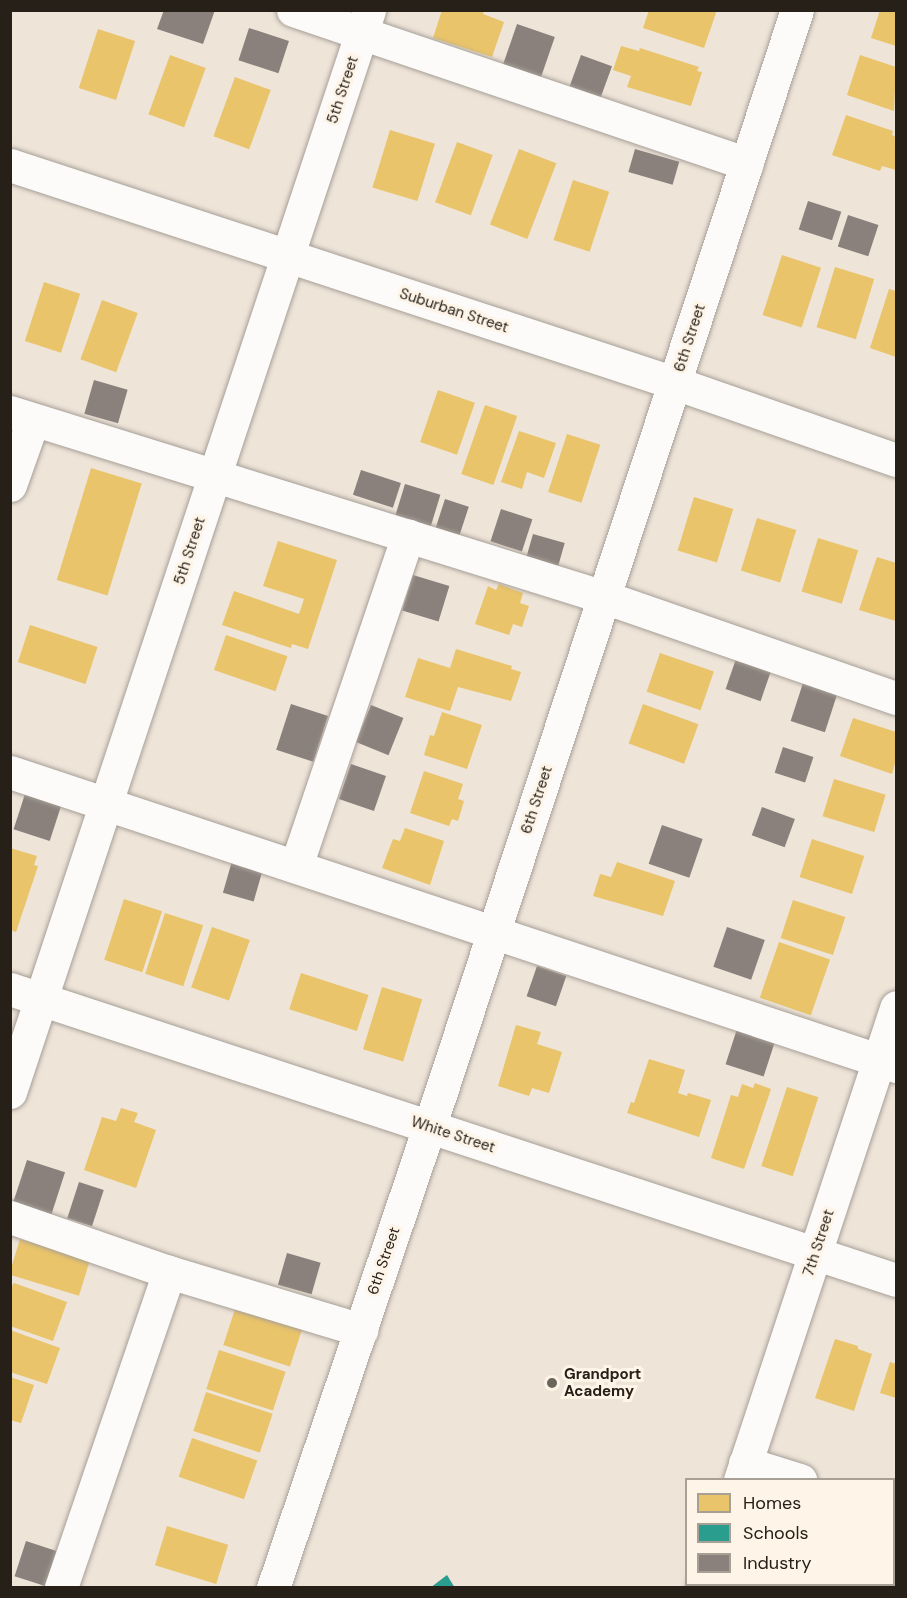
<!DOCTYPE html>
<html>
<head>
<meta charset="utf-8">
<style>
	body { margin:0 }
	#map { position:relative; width:907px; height:1598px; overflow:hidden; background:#eee4d8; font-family:"DM Sans",sans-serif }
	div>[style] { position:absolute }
	.homes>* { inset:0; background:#e9c46a; transform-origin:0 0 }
	.schools>* { inset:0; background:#2a9d8f }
	.industry>* { inset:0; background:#8a817c; transform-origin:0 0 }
	.roads { filter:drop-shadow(0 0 2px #a69f97) drop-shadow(0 0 2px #a69f97) }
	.minor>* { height:33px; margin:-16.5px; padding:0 16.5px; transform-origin:16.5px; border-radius:16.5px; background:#fcfbf9 }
	.dots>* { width:16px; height:16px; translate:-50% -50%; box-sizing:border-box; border:3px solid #fef4e7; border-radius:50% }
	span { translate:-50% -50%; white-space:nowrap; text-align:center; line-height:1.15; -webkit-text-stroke:6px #fef4e7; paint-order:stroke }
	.street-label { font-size:15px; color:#262019 }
	.poi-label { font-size:15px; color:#262019; font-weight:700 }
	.left { translate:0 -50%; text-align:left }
	.frame { position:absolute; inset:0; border:12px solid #262019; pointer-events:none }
	.legend { position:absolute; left:685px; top:1478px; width:210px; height:108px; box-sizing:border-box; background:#fef4e7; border:2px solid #a89f95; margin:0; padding:8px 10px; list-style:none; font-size:18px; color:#262019 }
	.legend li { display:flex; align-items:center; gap:12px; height:30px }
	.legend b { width:30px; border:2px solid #a89f95 }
</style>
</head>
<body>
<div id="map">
	<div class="homes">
		<div style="clip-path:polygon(442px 10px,484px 10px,483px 14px,504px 22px,492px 57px,433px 38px)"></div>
		<div style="clip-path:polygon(649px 10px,717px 10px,704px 48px,643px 28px)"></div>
		<div style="clip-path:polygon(880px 10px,896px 10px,896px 46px,871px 38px)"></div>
		<div style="left:98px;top:29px;width:39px;height:62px;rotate:18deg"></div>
		<div style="clip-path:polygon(621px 46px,639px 51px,640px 48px,699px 67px,697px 71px,702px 72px,691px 106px,627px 87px,631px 76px,613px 70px)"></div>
		<div style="left:170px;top:55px;width:38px;height:63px;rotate:20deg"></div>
		<div style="clip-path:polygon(860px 55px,896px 67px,894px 111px,847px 95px)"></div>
		<div style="left:235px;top:77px;width:38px;height:63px;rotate:20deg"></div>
		<div style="clip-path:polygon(846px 115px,893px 131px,892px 135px,896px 137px,896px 170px,882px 166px,880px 171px,832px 155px)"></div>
		<div style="left:390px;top:130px;width:47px;height:60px;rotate:17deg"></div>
		<div style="left:457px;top:142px;width:38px;height:64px;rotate:20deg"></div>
		<div style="left:519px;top:149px;width:40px;height:81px;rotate:21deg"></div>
		<div style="left:573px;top:180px;width:38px;height:63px;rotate:18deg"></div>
		<div style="left:782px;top:255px;width:41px;height:63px;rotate:18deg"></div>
		<div style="left:835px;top:267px;width:41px;height:63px;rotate:17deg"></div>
		<div style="left:44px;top:282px;width:38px;height:62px;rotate:18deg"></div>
		<div style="clip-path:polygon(889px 289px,896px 291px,896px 357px,870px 348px)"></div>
		<div style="left:102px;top:300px;width:38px;height:63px;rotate:20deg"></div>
		<div style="left:438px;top:390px;width:39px;height:55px;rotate:19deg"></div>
		<div style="left:485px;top:405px;width:34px;height:73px;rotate:19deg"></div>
		<div style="clip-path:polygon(519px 431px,556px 443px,544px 478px,527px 472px,522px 489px,501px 482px)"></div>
		<div style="left:567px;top:434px;width:35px;height:61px;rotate:18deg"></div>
		<div style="left:91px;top:468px;width:53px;height:117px;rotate:17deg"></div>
		<div style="left:694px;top:497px;width:41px;height:56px;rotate:17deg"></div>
		<div style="left:757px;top:518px;width:41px;height:55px;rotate:17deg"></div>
		<div style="left:818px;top:538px;width:42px;height:56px;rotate:17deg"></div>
		<div style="clip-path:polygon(278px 541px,337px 560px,308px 649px,292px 644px,291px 648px,222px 625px,234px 591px,299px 614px,304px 599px,263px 586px)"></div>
		<div style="clip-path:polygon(877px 557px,896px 563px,896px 621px,859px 610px)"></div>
		<div style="clip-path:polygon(499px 584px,523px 593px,520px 603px,529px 606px,522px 627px,513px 624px,509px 635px,475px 624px,488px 586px,496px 590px)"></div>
		<div style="left:30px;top:625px;width:71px;height:39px;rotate:18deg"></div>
		<div style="left:226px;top:635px;width:65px;height:37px;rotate:19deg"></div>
		<div style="clip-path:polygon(456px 649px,512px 666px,511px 669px,521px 672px,511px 701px,458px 687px,450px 711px,405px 697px,418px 658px,450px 668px)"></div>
		<div style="left:660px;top:653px;width:57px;height:41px;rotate:19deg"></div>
		<div style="left:643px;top:704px;width:59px;height:42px;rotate:20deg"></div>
		<div style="clip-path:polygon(442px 712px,482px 725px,467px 769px,424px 755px,430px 735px,434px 736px)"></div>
		<div style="clip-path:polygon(853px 718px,896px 732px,896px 760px,892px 774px,840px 756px)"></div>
		<div style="clip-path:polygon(424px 771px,463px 784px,458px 799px,464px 801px,458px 821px,452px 819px,449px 826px,410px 813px)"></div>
		<div style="left:834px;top:779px;width:54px;height:39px;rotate:17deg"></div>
		<div style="clip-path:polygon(405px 828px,444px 841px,430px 885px,382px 868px,393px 839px,400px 841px)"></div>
		<div style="left:812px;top:839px;width:55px;height:40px;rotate:18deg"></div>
		<div style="clip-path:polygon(10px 848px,37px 856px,34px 865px,38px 866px,16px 932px,10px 930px)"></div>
		<div style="clip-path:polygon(617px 862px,675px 881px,663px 916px,593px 896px,600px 874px,611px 877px)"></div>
		<div style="left:124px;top:899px;width:40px;height:64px;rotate:18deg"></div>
		<div style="left:793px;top:900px;width:55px;height:40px;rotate:18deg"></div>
		<div style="left:165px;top:913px;width:40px;height:64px;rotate:18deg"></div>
		<div style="left:212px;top:927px;width:40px;height:64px;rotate:19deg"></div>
		<div style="left:779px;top:942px;width:54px;height:59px;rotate:19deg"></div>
		<div style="left:301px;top:973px;width:71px;height:38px;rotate:18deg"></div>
		<div style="left:382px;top:987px;width:42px;height:65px;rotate:17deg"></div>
		<div style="clip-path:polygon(516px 1025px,541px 1032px,537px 1044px,562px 1052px,549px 1093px,532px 1088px,529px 1096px,498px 1086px)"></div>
		<div style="clip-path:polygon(649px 1059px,685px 1070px,678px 1093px,687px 1096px,688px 1093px,711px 1100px,699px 1137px,627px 1113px,631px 1102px,634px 1103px)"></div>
		<div style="clip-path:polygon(755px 1083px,771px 1089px,744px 1169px,711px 1158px,731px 1095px,738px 1097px,742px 1084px,753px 1088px)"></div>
		<div style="left:787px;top:1087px;width:33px;height:83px;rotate:18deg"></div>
		<div style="clip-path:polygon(121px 1108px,138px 1113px,134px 1122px,156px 1130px,136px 1188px,84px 1170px,102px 1117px,116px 1121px)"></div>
		<div style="left:20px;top:1239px;width:73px;height:37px;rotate:17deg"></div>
		<div style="clip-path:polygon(14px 1283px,67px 1302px,53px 1341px,10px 1326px,10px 1289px)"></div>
		<div style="left:236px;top:1306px;width:70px;height:41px;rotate:18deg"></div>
		<div style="clip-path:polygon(10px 1330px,60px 1348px,47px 1384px,10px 1372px)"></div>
		<div style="clip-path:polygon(835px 1339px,858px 1346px,858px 1349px,872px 1354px,854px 1411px,815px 1398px)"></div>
		<div style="left:219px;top:1350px;width:70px;height:41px;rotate:18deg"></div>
		<div style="clip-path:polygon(890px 1362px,896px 1364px,896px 1398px,880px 1393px)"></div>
		<div style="clip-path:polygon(10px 1377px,34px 1385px,21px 1423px,10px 1420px)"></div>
		<div style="left:206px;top:1392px;width:70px;height:41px;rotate:18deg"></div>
		<div style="left:192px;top:1438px;width:69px;height:41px;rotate:19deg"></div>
		<div style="left:167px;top:1526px;width:64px;height:41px;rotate:17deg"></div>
	</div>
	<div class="schools">
		<div style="clip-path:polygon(447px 1575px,455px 1588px,430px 1588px)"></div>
	</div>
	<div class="industry">
		<div style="clip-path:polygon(164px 10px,215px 10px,203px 44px,157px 29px)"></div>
		<div style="left:517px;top:24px;width:40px;height:45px;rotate:19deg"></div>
		<div style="left:249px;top:28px;width:42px;height:34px;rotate:18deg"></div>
		<div style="left:581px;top:55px;width:33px;height:33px;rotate:20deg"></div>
		<div style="left:635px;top:149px;width:46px;height:24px;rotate:16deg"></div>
		<div style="left:808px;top:201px;width:35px;height:30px;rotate:18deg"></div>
		<div style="left:848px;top:215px;width:32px;height:33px;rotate:18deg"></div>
		<div style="left:94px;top:380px;width:35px;height:35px;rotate:16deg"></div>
		<div style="left:361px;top:470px;width:42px;height:26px;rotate:18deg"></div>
		<div style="left:405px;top:484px;width:37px;height:34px;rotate:17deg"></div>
		<div style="left:445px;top:499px;width:25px;height:33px;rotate:18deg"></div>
		<div style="left:501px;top:509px;width:33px;height:34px;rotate:18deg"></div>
		<div style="left:533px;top:534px;width:33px;height:29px;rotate:16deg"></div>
		<div style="left:413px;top:575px;width:38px;height:37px;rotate:17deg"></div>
		<div style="left:737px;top:656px;width:37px;height:35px;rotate:19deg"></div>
		<div style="left:803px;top:683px;width:36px;height:40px;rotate:18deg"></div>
		<div style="left:291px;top:704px;width:39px;height:48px;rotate:18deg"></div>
		<div style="left:371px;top:705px;width:35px;height:40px;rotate:22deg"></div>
		<div style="left:783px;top:747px;width:32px;height:27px;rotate:18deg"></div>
		<div style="left:351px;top:764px;width:37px;height:37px;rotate:19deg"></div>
		<div style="left:25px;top:794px;width:38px;height:37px;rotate:18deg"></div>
		<div style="left:762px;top:807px;width:35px;height:30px;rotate:20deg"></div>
		<div style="left:662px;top:825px;width:43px;height:41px;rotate:19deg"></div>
		<div style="left:232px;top:861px;width:32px;height:33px;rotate:16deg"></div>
		<div style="left:727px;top:927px;width:40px;height:42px;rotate:19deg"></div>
		<div style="left:537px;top:966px;width:31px;height:32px;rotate:19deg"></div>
		<div style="left:737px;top:1029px;width:40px;height:37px;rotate:18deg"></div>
		<div style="left:27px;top:1160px;width:40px;height:44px;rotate:18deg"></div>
		<div style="left:79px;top:1182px;width:26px;height:38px;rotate:18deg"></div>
		<div style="left:287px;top:1253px;width:35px;height:33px;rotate:16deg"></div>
		<div style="left:26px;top:1541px;width:32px;height:37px;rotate:18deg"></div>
		<div style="left:894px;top:1543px;width:2px;height:36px;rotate:27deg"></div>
	</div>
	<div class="roads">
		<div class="minor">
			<div style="left:293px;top:10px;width:479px;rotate:18.7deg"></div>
			<div style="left:10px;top:165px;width:700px;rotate:18.15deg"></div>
			<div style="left:675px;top:383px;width:234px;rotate:19.2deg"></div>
			<div style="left:10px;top:412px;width:622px;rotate:17.3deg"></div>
			<div style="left:604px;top:597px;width:309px;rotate:19.1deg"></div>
			<div style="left:10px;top:485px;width:69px;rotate:-70.5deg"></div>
			<div style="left:10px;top:772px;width:934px;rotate:18.36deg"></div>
			<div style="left:296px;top:866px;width:349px;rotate:-71.3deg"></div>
			<div style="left:10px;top:989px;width:933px;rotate:18.18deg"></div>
			<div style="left:10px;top:1092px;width:1140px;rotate:-71.64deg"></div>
			<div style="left:10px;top:1217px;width:168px;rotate:19.1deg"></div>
			<div style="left:169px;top:1272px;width:334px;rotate:108.9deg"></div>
			<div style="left:169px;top:1272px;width:201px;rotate:16.8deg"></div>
			<div style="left:745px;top:1463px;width:58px;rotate:17.2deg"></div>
			<div style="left:740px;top:1480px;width:498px;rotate:-71.7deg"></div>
			<div style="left:894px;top:1511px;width:2px;rotate:27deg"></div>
			<div style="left:273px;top:1588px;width:521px;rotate:-71.29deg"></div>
			<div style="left:440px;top:1095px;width:1142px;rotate:-71.79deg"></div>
			<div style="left:703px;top:1588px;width:4px;rotate:-76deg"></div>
		</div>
	</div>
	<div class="dots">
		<div style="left:552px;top:1383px;background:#6c655c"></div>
	</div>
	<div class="street-label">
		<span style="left:343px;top:90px;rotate:-72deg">5th Street</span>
		<span style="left:454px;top:311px;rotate:18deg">Suburban Street</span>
		<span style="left:690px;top:338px;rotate:-72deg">6th Street</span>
		<span style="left:190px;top:551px;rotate:-72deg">5th Street</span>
		<span style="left:537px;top:800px;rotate:-72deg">6th Street</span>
		<span style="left:453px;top:1135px;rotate:18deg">White Street</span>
		<span style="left:819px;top:1243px;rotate:-72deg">7th Street</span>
		<span style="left:384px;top:1261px;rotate:-71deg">6th Street</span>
	</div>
	<div class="poi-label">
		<span class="left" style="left:564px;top:1383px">Grandport<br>Academy</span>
	</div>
	<div class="frame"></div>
	<ul class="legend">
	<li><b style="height:16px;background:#e9c46a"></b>Homes</li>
	<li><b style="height:16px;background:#2a9d8f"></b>Schools</li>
	<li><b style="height:16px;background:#8a817c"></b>Industry</li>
	</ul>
</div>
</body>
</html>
